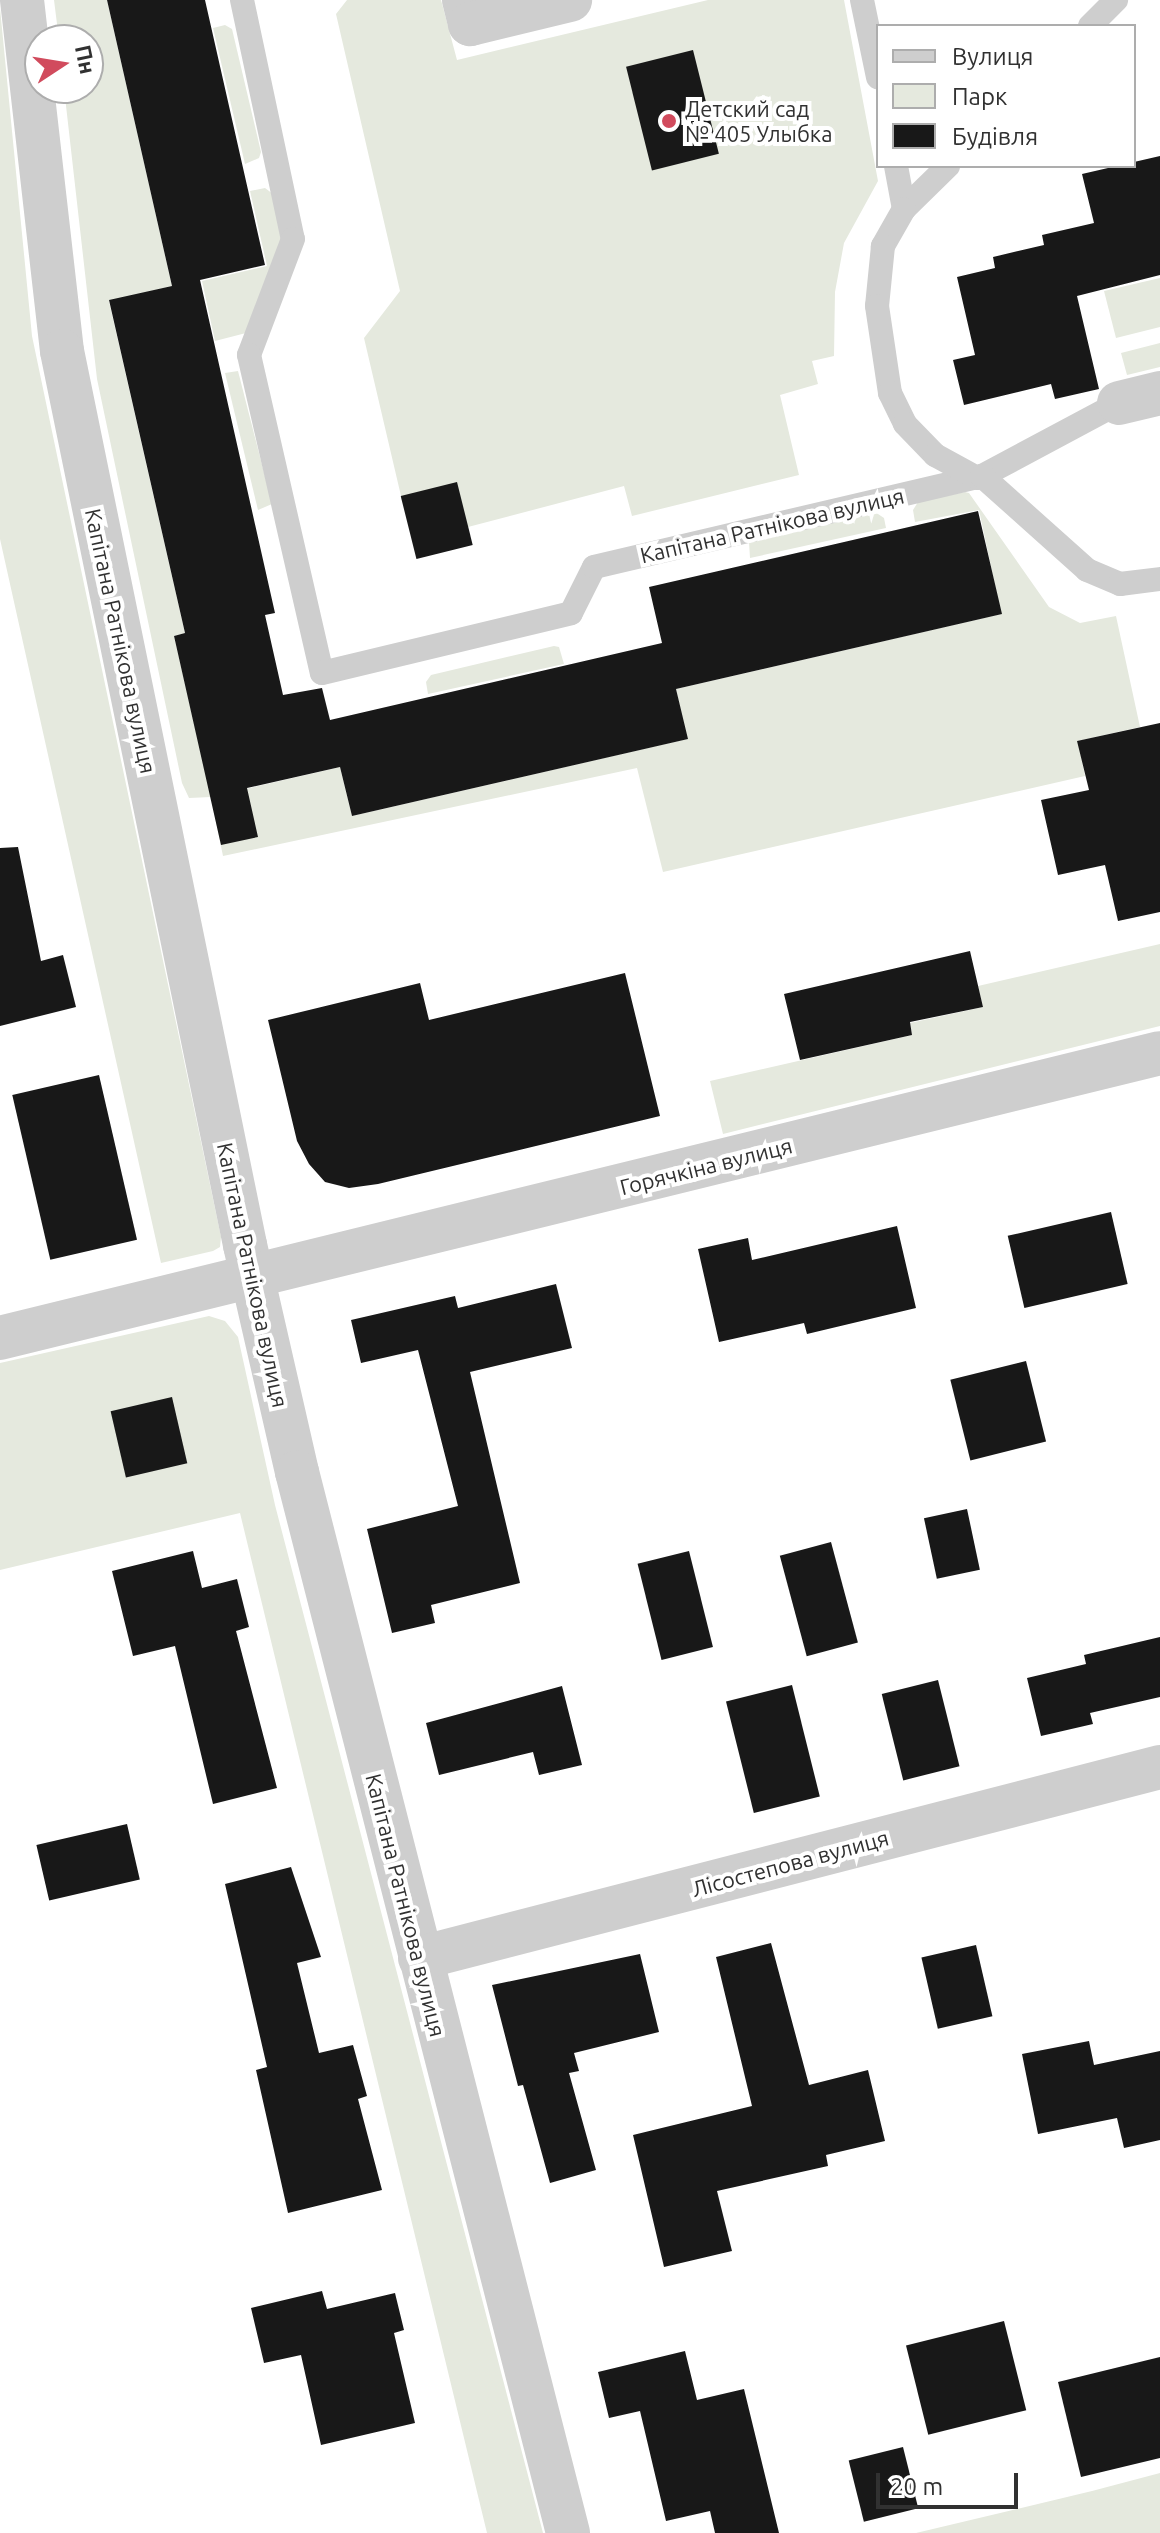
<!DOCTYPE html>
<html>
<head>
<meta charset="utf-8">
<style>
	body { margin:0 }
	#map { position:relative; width:1160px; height:2533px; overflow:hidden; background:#fff; font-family:Ubuntu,sans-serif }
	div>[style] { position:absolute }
	.green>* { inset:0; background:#e5e9de }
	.building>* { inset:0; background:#181818; transform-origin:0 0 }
	.lane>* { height:24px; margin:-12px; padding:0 12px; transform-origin:12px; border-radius:12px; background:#cecece }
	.street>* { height:44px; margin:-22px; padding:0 22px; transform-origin:22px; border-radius:22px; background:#cecece }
	.dots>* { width:22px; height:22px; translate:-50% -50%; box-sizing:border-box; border:4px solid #fff; border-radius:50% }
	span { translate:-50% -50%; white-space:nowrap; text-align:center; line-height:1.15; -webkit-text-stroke:8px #fff; paint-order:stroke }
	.poi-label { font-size:22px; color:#313131 }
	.left { translate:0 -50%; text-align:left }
	.street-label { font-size:22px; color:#313131 }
	.legend { position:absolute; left:876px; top:24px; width:260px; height:144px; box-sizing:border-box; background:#fff; border:2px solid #adadad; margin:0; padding:10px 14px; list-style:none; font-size:24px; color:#313131 }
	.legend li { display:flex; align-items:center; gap:16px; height:40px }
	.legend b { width:40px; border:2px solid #adadad }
	.north { position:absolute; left:24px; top:24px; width:80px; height:80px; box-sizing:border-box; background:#fff; border:2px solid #adadad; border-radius:50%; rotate:78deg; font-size:22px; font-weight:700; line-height:32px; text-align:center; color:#313131 }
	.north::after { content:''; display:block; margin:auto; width:28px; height:36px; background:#d14b5d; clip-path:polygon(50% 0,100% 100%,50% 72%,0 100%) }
	.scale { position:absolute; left:876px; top:2473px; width:142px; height:36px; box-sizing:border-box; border:4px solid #313131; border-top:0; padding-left:10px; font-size:24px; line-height:28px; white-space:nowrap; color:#313131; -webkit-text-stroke:6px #fff; paint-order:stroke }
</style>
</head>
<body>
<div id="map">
	<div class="green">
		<div style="clip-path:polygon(54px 0,107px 0,172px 286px,109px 301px,185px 633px,174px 636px,211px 797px,340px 767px,352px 816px,687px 739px,676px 689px,1001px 614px,979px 510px,915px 522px,913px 510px,918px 502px,965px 492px,969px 493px,1049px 607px,1080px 623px,1116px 616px,1140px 727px,1078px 741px,1085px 776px,663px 872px,637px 768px,223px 856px,211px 797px,189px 798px,182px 783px,97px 379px,64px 88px,88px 88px,88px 40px,59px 40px)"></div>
		<div style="clip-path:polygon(347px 0,441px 0,457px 60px,708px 0,844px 0,878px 181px,844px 243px,835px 292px,834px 356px,812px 361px,818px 384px,780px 395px,799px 475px,632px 516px,624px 486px,468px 527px,401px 496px,364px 338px,400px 291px,336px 14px)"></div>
		<div style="clip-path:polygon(0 8px,32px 336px,221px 1237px,220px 1247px,213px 1251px,161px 1263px,0 539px)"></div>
		<div style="clip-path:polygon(225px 25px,232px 29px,261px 152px,259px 158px,245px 164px,213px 28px)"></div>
		<div style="clip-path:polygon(265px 188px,273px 194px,283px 240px,246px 333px,215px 341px,202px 281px,267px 266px,250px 191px)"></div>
		<div style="clip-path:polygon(1160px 278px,1160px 327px,1116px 338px,1104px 291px)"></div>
		<div style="clip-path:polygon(1160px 343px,1160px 367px,1127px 375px,1121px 353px)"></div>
		<div style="clip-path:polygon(238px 371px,272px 504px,258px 510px,225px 373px)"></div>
		<div style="clip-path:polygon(875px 512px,884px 518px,886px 528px,750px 558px,749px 542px)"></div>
		<div style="clip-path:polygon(554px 646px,559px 647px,564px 664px,428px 694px,426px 682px,431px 675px)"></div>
		<div style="clip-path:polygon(1160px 944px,1160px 1026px,723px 1134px,710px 1081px,912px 1035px,910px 1023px,983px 1007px,978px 986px)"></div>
		<div style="clip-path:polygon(209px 1316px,225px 1321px,238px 1337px,275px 1505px,543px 2533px,487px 2533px,240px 1513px,0 1570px,0 1363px)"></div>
		<div style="clip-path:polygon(1160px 2473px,1160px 2533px,916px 2533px,1092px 2491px)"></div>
	</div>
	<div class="building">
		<div style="clip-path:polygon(107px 0,205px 0,265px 265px,200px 280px,275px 613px,265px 615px,283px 695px,322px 688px,330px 720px,662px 643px,649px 587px,978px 511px,1002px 614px,676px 689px,688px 739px,352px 816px,340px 767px,247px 788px,258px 837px,221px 845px,174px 636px,185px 633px,109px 300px,172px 286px)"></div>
		<div style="left:693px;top:50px;width:107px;height:69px;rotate:76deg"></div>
		<div style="clip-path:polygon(1160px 156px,1160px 275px,1077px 296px,1099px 389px,1055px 399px,1051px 384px,964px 405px,953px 360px,975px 355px,957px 277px,995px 268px,993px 257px,1044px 245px,1042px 235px,1094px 223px,1082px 174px)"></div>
		<div style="left:457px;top:482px;width:65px;height:58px;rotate:76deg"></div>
		<div style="clip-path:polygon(1160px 723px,1160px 912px,1118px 921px,1105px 865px,1058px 875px,1041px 800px,1089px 790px,1077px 741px)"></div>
		<div style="clip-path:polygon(18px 847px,41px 961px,63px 955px,76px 1007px,0 1026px,0 848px)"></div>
		<div style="clip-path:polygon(970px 951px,983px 1007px,910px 1022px,912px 1035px,800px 1060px,784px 994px)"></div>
		<div style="clip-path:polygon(625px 973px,660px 1116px,378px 1184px,349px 1188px,325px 1182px,309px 1164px,297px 1141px,268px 1020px,420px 983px,429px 1020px)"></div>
		<div style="left:99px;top:1075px;width:169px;height:89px;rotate:77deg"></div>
		<div style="left:1111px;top:1212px;width:74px;height:106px;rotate:77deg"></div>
		<div style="clip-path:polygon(897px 1226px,916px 1308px,807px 1334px,804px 1323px,719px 1342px,698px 1249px,748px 1238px,752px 1260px)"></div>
		<div style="clip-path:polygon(556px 1284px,572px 1348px,470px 1372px,520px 1583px,431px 1605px,435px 1623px,392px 1633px,367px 1529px,458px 1506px,418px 1350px,361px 1363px,351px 1320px,455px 1296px,458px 1308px)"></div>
		<div style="left:1026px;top:1361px;width:83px;height:78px;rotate:76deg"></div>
		<div style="left:172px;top:1397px;width:68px;height:63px;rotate:77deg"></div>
		<div style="left:967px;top:1509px;width:62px;height:44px;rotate:78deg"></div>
		<div style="left:831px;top:1542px;width:104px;height:53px;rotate:75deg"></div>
		<div style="clip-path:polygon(193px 1551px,202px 1588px,237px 1579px,249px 1627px,236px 1631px,277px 1788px,213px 1804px,175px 1646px,133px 1656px,112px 1571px)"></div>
		<div style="left:689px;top:1551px;width:99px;height:53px;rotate:76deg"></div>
		<div style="clip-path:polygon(1160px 1637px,1160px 1697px,1090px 1713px,1093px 1724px,1041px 1736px,1027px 1678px,1086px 1664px,1084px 1655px)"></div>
		<div style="left:938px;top:1680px;width:89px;height:58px;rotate:76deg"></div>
		<div style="left:792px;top:1685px;width:115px;height:68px;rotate:76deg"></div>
		<div style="clip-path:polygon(562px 1686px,582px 1765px,539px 1775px,533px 1752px,439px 1775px,426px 1723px)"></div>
		<div style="left:127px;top:1824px;width:57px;height:93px;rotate:77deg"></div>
		<div style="clip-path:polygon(291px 1867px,321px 1957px,297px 1963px,319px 2053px,353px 2045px,367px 2096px,358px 2099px,382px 2190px,288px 2213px,256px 2070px,267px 2067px,225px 1884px)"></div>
		<div style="clip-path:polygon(771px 1943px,809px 2085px,868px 2070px,885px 2141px,826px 2155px,828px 2166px,717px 2191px,732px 2251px,664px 2267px,633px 2135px,752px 2106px,716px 1957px)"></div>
		<div style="left:976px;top:1945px;width:73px;height:56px;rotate:77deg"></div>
		<div style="clip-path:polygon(640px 1954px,659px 2032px,574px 2053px,579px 2071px,569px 2073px,596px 2170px,550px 2183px,523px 2085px,518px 2086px,492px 1985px)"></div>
		<div style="clip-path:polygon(1089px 2041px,1094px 2065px,1160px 2051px,1160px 2140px,1124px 2148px,1117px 2118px,1038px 2134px,1022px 2054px)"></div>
		<div style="clip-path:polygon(322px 2291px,327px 2309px,395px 2293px,404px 2330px,394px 2333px,415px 2423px,321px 2445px,301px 2355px,264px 2363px,251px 2308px)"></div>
		<div style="left:1004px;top:2321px;width:92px;height:101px;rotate:76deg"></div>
		<div style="clip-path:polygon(685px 2351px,697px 2400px,744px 2389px,779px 2533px,715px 2533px,710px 2511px,666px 2521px,640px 2411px,609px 2418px,598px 2372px)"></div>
		<div style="clip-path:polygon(1160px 2357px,1160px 2458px,1081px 2477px,1058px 2382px)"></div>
		<div style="left:903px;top:2447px;width:63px;height:56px;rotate:76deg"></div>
	</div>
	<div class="lane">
		<div style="left:242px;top:0;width:244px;rotate:78deg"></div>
		<div style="left:293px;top:239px;width:124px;rotate:110.8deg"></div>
		<div style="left:249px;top:355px;width:326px;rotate:77.1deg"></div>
		<div style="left:322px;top:673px;width:256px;rotate:-13.5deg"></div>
		<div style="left:571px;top:613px;width:51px;rotate:-63.4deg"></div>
		<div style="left:594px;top:567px;width:399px;rotate:-13.2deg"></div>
		<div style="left:982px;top:476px;width:155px;rotate:-28.1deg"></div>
		<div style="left:862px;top:0;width:79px;rotate:78.3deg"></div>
		<div style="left:1090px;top:26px;width:37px;rotate:-45deg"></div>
		<div style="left:896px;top:166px;width:44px;rotate:79.5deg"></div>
		<div style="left:948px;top:166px;width:62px;rotate:135.7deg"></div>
		<div style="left:904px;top:209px;width:43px;rotate:119.6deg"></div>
		<div style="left:883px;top:246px;width:60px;rotate:95.7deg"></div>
		<div style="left:877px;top:306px;width:88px;rotate:81.5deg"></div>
		<div style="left:890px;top:393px;width:34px;rotate:64deg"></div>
		<div style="left:905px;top:424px;width:43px;rotate:45.9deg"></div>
		<div style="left:935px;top:455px;width:48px;rotate:28.7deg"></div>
		<div style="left:982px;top:476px;width:141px;rotate:41.8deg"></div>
		<div style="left:1087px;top:570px;width:36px;rotate:23deg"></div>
		<div style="left:1120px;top:584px;width:40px;rotate:-7.1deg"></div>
	</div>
	<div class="street">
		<div style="left:22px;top:0;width:353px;rotate:83.5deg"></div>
		<div style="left:62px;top:351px;width:913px;rotate:78.43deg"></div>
		<div style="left:245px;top:1245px;width:233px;rotate:77.1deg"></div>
		<div style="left:297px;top:1472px;width:1095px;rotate:75.67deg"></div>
		<div style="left:464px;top:0;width:25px;rotate:76deg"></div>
		<div style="left:470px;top:24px;width:103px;rotate:-13.5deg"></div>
		<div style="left:1119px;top:403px;width:42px;rotate:-13.7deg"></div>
		<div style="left:0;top:1338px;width:1194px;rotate:-13.8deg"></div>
		<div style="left:420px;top:1958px;width:764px;rotate:-14.47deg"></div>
	</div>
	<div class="dots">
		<div style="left:669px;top:121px;background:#d14b5d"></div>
	</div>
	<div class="poi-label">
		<span class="left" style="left:685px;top:121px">Детский сад<br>№ 405 Улыбка</span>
	</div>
	<div class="street-label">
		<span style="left:772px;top:525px;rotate:-13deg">Капітана Ратнікова вулиця</span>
		<span style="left:121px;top:641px;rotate:78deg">Капітана Ратнікова вулиця</span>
		<span style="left:706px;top:1166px;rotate:-14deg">Горячкіна вулиця</span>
		<span style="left:253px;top:1275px;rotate:78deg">Капітана Ратнікова вулиця</span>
		<span style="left:790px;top:1863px;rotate:-15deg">Лісостепова вулиця</span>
		<span style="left:406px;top:1905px;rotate:76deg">Капітана Ратнікова вулиця</span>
	</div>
	<ul class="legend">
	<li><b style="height:10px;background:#cecece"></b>Вулиця</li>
	<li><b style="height:22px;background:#e5e9de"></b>Парк</li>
	<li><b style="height:22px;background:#181818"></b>Будівля</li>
	</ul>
	<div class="north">Пн</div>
	<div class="scale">20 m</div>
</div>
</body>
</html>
